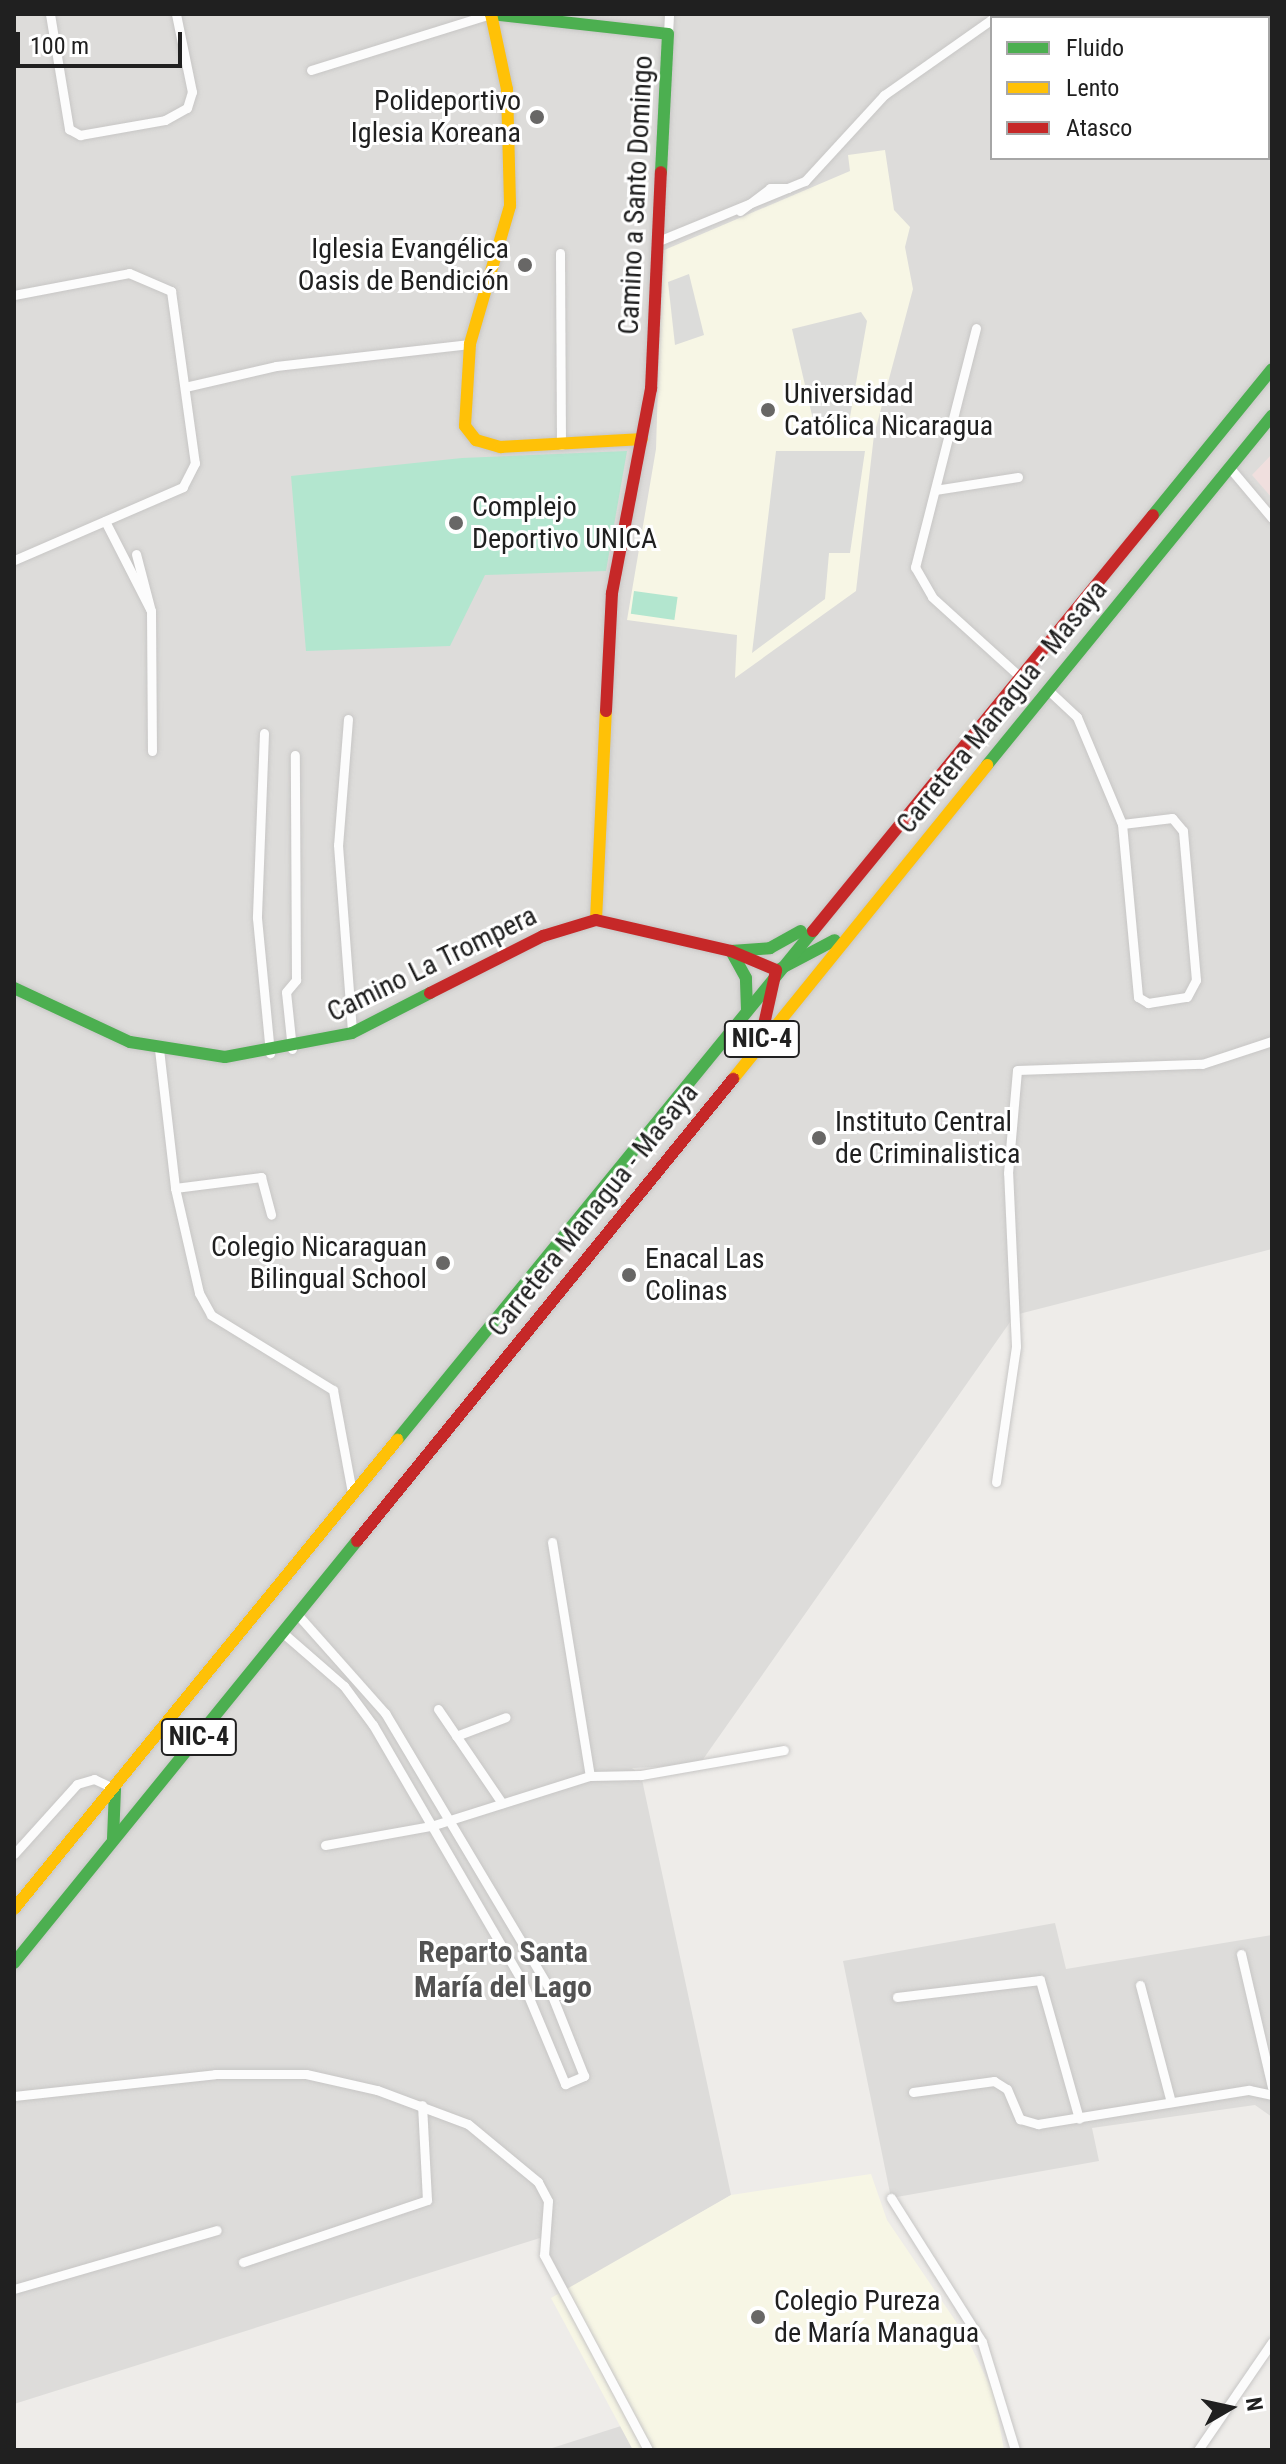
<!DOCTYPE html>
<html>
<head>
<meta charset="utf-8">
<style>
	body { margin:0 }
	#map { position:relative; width:1286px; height:2464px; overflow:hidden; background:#eeece9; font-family:"Roboto Condensed",sans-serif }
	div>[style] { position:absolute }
	.residential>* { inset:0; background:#dddcda }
	.commercial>* { inset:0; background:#f0dfde }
	.education>* { inset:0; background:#f7f6e5 }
	.religious>* { inset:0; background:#dcdcda }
	.pitch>* { inset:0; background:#b3e6cf; transform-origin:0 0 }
	.roads { filter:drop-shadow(0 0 2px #c7c6c5) drop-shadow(0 0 2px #c7c6c5) }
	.street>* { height:9px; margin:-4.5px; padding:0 4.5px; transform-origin:4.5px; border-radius:4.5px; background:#fcfcfc }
	.fast>* { height:12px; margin:-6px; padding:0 6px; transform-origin:6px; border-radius:6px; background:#4caf50 }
	.slow>* { height:12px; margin:-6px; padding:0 6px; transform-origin:6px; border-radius:6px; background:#ffc107 }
	.jam>* { height:12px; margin:-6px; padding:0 6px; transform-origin:6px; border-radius:6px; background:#c62828 }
	.dots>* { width:22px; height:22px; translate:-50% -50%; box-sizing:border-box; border:4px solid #fff; border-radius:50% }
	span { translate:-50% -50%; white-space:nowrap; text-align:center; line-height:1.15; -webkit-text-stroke:6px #fff; paint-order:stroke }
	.shield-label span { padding:2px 6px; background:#fff; border:2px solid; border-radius:6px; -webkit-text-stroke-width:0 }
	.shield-label { font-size:26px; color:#202020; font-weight:700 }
	.poi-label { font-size:28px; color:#202020 }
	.right { translate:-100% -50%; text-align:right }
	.left { translate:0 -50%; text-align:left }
	.street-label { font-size:28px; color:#202020 }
	.neighbourhood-label { font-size:30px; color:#535353; font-weight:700 }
	.frame { position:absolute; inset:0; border:16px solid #202020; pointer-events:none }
	.legend { position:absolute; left:990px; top:16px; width:280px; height:144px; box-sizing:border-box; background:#fff; border:2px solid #a6a6a6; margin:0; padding:10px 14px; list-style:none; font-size:24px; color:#202020 }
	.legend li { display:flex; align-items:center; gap:16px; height:40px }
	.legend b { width:40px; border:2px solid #a6a6a6 }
	.north { position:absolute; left:1190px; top:2368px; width:80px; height:80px; -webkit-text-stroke:6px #fff; paint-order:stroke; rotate:81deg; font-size:22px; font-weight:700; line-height:32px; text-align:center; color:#202020 }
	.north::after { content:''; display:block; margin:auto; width:28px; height:36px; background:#202020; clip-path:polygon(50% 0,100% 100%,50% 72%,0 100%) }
	.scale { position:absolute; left:16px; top:32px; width:166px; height:36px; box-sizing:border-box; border:4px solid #202020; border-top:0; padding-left:10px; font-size:24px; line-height:28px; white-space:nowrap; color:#202020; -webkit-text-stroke:6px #fff; paint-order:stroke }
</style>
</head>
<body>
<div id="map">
	<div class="residential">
		<div style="clip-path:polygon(evenodd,14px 14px,1272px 14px,1272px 1249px,1015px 1315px,699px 1765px,632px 1768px,641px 1775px,731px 2195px,564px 2293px,540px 2238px,14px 2404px,14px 14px,992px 18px,1268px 18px,1268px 158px,992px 158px,992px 18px)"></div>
		<div style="clip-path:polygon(1055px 1923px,1066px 1969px,1272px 1935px,1272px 2117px,1255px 2105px,1092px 2128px,1099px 2161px,891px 2198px,843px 1961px)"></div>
		<div style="clip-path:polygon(621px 2426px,633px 2450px,546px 2450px)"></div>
	</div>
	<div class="commercial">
		<div style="clip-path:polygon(1272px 454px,1272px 498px,1252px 475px)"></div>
	</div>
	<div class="education">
		<div style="clip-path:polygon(885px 150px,894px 210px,910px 227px,905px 247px,913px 289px,874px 435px,856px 591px,735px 678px,737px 635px,627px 620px,656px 449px,662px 251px,850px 171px,848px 155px)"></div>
		<div style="clip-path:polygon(871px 2174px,887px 2220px,967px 2338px,994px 2394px,1004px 2450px,633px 2450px,551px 2298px,731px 2195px)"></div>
	</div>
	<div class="religious">
		<div style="clip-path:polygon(689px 274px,704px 335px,675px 345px,668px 282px)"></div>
		<div style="clip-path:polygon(861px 312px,867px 321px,848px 428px,814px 424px,792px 329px)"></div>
		<div style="clip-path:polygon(776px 451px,865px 451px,850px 553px,829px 553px,825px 599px,752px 653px)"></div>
	</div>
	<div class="pitch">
		<div style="clip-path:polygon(627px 451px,606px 571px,485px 575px,450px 646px,306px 651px,291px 476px,462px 458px)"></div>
		<div style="left:634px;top:591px;width:44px;height:23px;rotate:8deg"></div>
	</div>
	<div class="roads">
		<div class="street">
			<div style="left:50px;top:14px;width:117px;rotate:80.6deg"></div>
			<div style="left:69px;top:129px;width:13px;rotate:29deg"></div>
			<div style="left:80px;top:135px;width:86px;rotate:-10deg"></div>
			<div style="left:165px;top:120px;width:25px;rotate:-29deg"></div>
			<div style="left:187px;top:108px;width:17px;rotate:-73deg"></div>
			<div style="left:192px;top:92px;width:80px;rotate:-101.6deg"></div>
			<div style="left:668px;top:34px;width:20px;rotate:-87deg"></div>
			<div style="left:311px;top:70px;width:189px;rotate:-17.3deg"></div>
			<div style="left:740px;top:211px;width:38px;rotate:-37deg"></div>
			<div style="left:770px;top:188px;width:18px"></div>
			<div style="left:656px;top:242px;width:161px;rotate:-22.3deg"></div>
			<div style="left:805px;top:181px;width:117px;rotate:-47.4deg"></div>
			<div style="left:884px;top:95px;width:132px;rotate:-35.1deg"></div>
			<div style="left:560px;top:253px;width:192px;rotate:89.7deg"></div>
			<div style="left:14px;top:295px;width:117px;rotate:-10.8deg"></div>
			<div style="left:129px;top:273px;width:46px;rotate:23.2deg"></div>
			<div style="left:171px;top:291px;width:174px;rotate:82.1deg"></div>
			<div style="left:195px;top:463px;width:27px;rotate:117deg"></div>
			<div style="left:183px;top:487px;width:184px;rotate:156.6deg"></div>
			<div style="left:976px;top:328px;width:247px;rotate:104.3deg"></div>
			<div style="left:915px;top:567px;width:34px;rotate:60deg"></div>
			<div style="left:932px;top:597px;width:118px;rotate:42.2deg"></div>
			<div style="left:185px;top:387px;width:93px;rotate:-13deg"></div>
			<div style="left:276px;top:366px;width:195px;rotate:-6.5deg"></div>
			<div style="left:1229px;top:467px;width:67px;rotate:49.9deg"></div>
			<div style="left:935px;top:490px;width:84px;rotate:-8.9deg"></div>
			<div style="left:105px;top:521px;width:101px;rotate:62.9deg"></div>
			<div style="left:151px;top:611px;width:140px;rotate:89.6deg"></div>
			<div style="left:136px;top:554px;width:59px;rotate:75.3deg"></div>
			<div style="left:1047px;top:689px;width:41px;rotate:43deg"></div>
			<div style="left:1077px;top:717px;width:116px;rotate:67.2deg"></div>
			<div style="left:1122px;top:824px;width:174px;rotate:84.7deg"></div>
			<div style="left:1138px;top:997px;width:12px;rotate:31deg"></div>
			<div style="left:1148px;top:1003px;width:39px;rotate:-9deg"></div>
			<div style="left:1187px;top:997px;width:19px;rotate:-62deg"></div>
			<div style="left:1196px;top:980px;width:150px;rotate:-95deg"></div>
			<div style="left:1183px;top:831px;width:17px;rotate:-130deg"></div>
			<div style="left:1172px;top:818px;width:50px;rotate:173.2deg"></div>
			<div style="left:348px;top:719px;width:126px;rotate:94.5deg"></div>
			<div style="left:338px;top:845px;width:189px;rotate:85.7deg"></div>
			<div style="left:264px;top:733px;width:185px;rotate:92.2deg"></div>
			<div style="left:257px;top:918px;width:136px;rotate:84.5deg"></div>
			<div style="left:159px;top:1049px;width:140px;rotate:83.4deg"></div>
			<div style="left:175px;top:1188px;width:108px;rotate:77.1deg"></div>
			<div style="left:199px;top:1293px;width:25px;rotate:61deg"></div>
			<div style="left:211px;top:1315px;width:143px;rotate:31.6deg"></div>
			<div style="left:333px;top:1390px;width:105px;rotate:79.5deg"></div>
			<div style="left:292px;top:1049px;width:57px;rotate:-96deg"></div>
			<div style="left:286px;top:992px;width:16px;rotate:-50deg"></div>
			<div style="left:296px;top:980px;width:225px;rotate:-90.3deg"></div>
			<div style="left:175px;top:1188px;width:87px;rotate:-7.3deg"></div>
			<div style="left:261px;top:1177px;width:39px;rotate:75deg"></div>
			<div style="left:996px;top:1482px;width:137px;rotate:-81.6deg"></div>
			<div style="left:1016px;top:1346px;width:173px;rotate:-92.6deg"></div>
			<div style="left:1008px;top:1173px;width:103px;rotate:-85deg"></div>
			<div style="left:1017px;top:1070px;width:185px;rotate:-1.9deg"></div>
			<div style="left:1202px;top:1064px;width:74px;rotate:-18.2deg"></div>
			<div style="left:552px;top:1542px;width:237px;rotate:80.8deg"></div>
			<div style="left:283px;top:1633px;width:81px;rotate:41deg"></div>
			<div style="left:344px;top:1686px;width:49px;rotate:53.4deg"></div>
			<div style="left:373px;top:1725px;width:296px;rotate:59.8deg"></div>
			<div style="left:522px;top:1981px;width:112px;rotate:67.3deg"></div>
			<div style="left:565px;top:2084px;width:21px;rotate:-23deg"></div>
			<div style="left:584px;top:2076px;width:95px;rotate:-111.7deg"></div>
			<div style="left:549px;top:1988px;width:320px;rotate:-120.8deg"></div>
			<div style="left:385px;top:1713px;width:131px;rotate:-131.6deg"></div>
			<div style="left:438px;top:1709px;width:114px;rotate:55.8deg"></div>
			<div style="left:456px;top:1736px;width:53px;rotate:-20.8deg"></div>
			<div style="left:325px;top:1845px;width:108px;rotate:-10.2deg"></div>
			<div style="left:431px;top:1826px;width:167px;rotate:-17.5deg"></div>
			<div style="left:590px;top:1776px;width:51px;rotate:-1.1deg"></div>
			<div style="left:641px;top:1775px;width:145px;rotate:-9.9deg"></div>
			<div style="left:14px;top:1854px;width:94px;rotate:-48deg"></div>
			<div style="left:77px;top:1784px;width:18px;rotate:-16deg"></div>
			<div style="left:94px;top:1779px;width:23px;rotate:25deg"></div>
			<div style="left:1241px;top:1954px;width:137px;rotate:76.9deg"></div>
			<div style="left:1140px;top:1985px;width:121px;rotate:75.2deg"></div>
			<div style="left:897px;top:1997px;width:144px;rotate:-6.8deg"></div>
			<div style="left:1040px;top:1980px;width:144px;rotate:74.3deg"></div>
			<div style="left:913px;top:2092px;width:82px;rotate:-7.7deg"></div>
			<div style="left:994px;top:2081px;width:15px;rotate:32deg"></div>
			<div style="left:1007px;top:2089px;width:33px;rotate:67deg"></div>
			<div style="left:1020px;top:2119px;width:19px;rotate:16deg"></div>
			<div style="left:1038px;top:2124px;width:214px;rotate:-9.2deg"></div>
			<div style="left:1249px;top:2090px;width:24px;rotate:12deg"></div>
			<div style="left:14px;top:2096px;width:202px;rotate:-6.2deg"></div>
			<div style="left:215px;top:2074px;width:91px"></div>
			<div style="left:306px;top:2074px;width:73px;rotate:12.7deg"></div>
			<div style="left:377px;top:2090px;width:97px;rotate:20.5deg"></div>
			<div style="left:468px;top:2124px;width:91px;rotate:39.6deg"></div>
			<div style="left:538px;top:2182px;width:21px;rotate:62deg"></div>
			<div style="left:548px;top:2201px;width:54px;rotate:94.2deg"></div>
			<div style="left:544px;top:2255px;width:221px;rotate:61.9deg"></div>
			<div style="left:891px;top:2198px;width:170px;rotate:57.7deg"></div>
			<div style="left:982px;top:2342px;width:113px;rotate:73deg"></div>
			<div style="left:243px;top:2262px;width:194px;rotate:-18.6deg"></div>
			<div style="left:427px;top:2200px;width:95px;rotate:-93deg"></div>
			<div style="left:14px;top:2289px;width:211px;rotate:-16.2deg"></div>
			<div style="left:1198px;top:2450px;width:131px;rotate:-55.6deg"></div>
		</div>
		<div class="fast">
			<div style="left:491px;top:14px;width:178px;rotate:6.4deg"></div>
			<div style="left:668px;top:34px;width:138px;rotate:92.9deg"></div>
			<div style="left:1153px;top:515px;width:188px;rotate:-50.8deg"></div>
			<div style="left:987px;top:765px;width:451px;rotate:-50.8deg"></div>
			<div style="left:778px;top:970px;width:64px;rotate:-27.8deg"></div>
			<div style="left:14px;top:988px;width:128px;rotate:25deg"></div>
			<div style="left:130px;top:1042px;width:96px;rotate:9deg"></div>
			<div style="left:225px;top:1057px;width:129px;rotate:-10.7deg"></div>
			<div style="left:352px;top:1033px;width:88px;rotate:-27.1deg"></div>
			<div style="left:747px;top:1010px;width:32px;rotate:-92deg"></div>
			<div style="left:746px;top:978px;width:31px;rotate:-119deg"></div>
			<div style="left:731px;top:951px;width:39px;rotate:-4deg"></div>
			<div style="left:770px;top:948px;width:35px;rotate:-29deg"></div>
			<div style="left:397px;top:1440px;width:657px;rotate:-50.74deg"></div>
			<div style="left:113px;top:1839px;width:50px;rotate:-87.7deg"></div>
			<div style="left:14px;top:1963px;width:544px;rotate:-50.9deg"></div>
		</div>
		<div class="slow">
			<div style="left:491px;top:14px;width:77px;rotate:78deg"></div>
			<div style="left:507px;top:89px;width:117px;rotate:88.5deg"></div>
			<div style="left:510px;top:206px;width:144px;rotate:106.2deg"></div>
			<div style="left:470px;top:344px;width:82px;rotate:93.5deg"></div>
			<div style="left:465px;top:426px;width:18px;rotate:52deg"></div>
			<div style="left:476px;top:440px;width:26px;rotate:16deg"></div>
			<div style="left:501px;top:447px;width:141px;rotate:-3.2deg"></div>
			<div style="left:596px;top:920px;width:209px;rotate:-87.3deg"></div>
			<div style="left:733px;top:1079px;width:404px;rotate:-51deg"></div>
			<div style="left:14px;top:1909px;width:606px;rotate:-50.76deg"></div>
		</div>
		<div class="jam">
			<div style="left:606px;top:711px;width:118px;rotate:-87.1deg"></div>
			<div style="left:612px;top:593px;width:208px;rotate:-79.2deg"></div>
			<div style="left:651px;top:389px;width:217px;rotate:-87.4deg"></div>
			<div style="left:813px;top:931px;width:537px;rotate:-50.74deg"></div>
			<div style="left:430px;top:993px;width:127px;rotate:-26.8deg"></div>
			<div style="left:543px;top:936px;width:55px;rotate:-16.8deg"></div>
			<div style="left:596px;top:920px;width:139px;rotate:12.9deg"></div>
			<div style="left:731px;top:951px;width:49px;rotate:22.9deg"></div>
			<div style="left:763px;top:1029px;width:59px;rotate:-77.4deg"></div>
			<div style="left:357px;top:1541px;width:596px;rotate:-50.86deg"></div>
		</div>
	</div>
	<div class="dots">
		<div style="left:537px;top:117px;background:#686766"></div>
		<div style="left:525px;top:265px;background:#686766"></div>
		<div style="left:768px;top:410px;background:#686766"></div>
		<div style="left:456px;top:523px;background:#686766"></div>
		<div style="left:819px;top:1138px;background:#686766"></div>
		<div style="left:443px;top:1263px;background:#686766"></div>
		<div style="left:629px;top:1275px;background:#686766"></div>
		<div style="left:758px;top:2317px;background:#686766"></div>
	</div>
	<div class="shield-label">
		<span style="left:762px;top:1039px">NIC-4</span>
		<span style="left:199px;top:1737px">NIC-4</span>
	</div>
	<div class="poi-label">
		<span class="right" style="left:521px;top:117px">Polideportivo<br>Iglesia Koreana</span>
		<span class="right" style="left:509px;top:265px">Iglesia Evangélica<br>Oasis de Bendición</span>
		<span class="left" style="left:784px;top:410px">Universidad<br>Católica Nicaragua</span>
		<span class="left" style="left:472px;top:523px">Complejo<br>Deportivo UNICA</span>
		<span class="left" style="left:835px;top:1138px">Instituto Central<br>de Criminalistica</span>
		<span class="right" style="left:427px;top:1263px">Colegio Nicaraguan<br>Bilingual School</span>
		<span class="left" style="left:645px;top:1275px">Enacal Las<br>Colinas</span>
		<span class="left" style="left:774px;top:2317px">Colegio Pureza<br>de María Managua</span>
	</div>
	<div class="street-label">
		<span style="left:636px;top:195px;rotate:-87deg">Camino a Santo Domingo</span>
		<span style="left:1002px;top:707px;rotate:-51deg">Carretera Managua - Masaya</span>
		<span style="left:432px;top:964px;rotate:-26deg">Camino La Trompera</span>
		<span style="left:593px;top:1210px;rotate:-51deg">Carretera Managua - Masaya</span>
	</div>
	<div class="neighbourhood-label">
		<span style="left:503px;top:1969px">Reparto Santa<br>María del Lago</span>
	</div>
	<div class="frame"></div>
	<ul class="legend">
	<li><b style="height:10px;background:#4caf50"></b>Fluido</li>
	<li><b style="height:10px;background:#ffc107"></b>Lento</li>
	<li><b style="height:10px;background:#c62828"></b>Atasco</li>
	</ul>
	<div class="north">N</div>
	<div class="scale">100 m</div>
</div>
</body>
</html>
